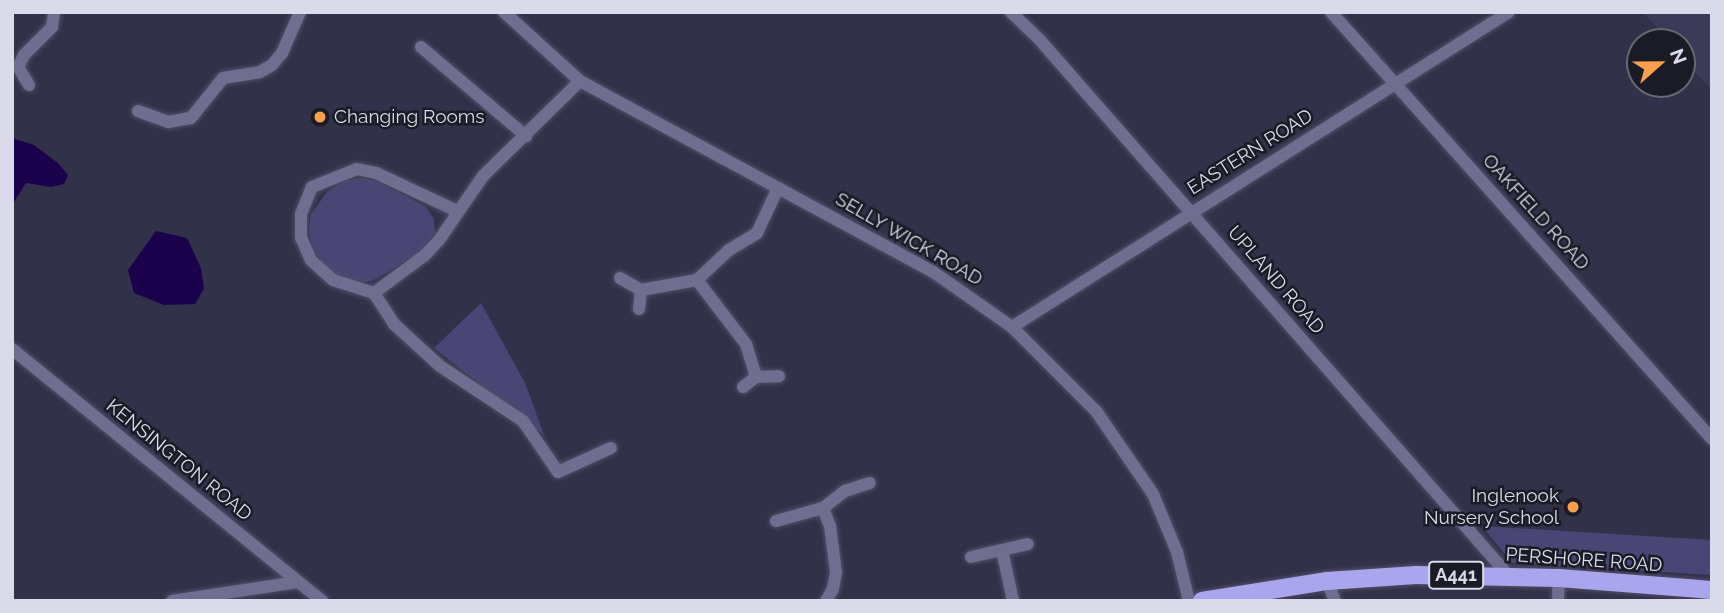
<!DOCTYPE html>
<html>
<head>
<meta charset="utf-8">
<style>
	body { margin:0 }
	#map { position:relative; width:1724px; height:613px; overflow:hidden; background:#32314a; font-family:Raleway,sans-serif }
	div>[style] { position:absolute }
	.built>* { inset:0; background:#3b3a59 }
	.green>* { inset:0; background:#494676 }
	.water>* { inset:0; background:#1a024d }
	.roads { filter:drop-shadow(0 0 2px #504f67) drop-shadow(0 0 2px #504f67) }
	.street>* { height:12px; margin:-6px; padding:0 6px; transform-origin:6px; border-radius:6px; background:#6f6e91 }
	.primary>* { height:18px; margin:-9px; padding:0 9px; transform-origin:9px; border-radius:9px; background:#a9a6ee }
	.dots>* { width:19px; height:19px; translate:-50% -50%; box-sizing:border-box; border:4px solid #1b1b26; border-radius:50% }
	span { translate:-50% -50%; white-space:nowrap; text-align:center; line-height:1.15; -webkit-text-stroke:5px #1b1b26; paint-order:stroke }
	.shield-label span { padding:2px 5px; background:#1b1b26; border:2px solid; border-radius:5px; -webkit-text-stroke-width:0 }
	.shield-label { font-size:18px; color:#dadaea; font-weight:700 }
	.poi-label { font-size:19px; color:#dadaea }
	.left { translate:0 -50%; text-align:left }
	.right { translate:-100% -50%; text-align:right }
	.street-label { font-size:19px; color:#dadaea }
	.frame { position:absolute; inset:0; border:14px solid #dadaea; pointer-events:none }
	.north { position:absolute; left:1626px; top:28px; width:70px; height:70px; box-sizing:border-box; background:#1b1b26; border:2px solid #676774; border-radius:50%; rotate:69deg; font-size:19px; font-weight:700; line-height:28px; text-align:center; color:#dadaea }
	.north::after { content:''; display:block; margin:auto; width:24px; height:32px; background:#f99f4d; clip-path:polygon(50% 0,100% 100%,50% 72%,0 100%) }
</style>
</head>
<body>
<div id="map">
	<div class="built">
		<div style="clip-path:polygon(1643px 12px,1712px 12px,1712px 91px,1682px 57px,1682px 42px,1669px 42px)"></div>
	</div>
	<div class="green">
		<div style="clip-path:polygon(363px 178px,379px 182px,426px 207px,434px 219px,435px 233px,418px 254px,372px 281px,359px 282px,341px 279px,324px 266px,312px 246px,309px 230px,311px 214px,327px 192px,346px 180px)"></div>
		<div style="clip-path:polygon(481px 303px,525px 383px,544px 435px,434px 348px)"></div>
		<div style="clip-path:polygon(1482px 526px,1712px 540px,1712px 575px,1512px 563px)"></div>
	</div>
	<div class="water">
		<div style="clip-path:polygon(12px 138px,34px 145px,58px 163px,68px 175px,64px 184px,51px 187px,26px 183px,12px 205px)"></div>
		<div style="clip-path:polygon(156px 231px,187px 238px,201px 268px,204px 289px,195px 304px,164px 305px,134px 293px,128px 270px)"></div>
	</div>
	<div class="roads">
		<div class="street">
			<div style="left:504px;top:12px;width:103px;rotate:42.2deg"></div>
			<div style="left:580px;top:81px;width:400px;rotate:28.4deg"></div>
			<div style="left:932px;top:271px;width:98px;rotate:35deg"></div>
			<div style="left:1012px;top:327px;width:119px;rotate:45deg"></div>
			<div style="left:1096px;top:411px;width:101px;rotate:55.5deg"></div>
			<div style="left:1153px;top:494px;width:63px;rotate:67.5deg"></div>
			<div style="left:1177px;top:552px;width:50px;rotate:76.2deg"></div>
			<div style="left:1011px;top:12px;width:39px;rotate:44deg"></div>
			<div style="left:1039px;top:39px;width:714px;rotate:48.81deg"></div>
			<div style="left:1331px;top:12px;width:572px;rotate:48.26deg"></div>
			<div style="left:421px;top:47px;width:138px;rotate:40.3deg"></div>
			<div style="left:580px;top:81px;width:136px;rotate:135.6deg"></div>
			<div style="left:483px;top:176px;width:78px;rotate:124.5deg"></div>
			<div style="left:439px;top:240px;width:21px;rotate:133deg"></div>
			<div style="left:425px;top:255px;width:64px;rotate:143.3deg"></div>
			<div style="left:374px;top:293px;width:37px;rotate:57deg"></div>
			<div style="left:394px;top:324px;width:62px;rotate:42.4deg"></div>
			<div style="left:440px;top:366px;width:100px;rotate:33.5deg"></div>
			<div style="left:523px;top:421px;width:62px;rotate:55.5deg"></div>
			<div style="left:558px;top:472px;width:58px;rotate:-24.4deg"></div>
			<div style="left:29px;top:85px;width:21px;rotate:-121deg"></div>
			<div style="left:18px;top:67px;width:13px;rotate:-63deg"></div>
			<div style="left:24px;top:55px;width:40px;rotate:-45deg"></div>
			<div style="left:52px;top:27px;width:15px;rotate:-82deg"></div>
			<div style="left:138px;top:111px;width:32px;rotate:20deg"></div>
			<div style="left:168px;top:122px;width:23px;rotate:-10deg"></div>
			<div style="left:191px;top:118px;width:51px;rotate:-51.3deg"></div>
			<div style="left:223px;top:78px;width:37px;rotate:-9deg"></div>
			<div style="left:260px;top:72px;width:14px;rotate:-30deg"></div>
			<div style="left:272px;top:65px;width:16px;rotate:-50deg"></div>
			<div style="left:282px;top:53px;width:45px;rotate:-66.3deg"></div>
			<div style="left:620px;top:278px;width:24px;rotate:30deg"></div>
			<div style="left:641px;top:290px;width:19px;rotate:96deg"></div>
			<div style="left:697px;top:280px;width:81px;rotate:52.6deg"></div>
			<div style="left:746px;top:344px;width:34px;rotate:73deg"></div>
			<div style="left:641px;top:290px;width:57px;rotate:-10.1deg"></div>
			<div style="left:697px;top:280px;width:44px;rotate:-43.2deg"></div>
			<div style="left:729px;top:250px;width:33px;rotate:-31deg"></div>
			<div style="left:757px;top:233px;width:50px;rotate:-65deg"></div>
			<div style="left:374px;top:293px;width:43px;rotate:-162.4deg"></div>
			<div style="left:333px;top:280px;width:30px;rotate:-138deg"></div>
			<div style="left:311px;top:260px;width:24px;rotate:-114deg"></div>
			<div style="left:301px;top:238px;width:24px;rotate:-90deg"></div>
			<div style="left:301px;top:214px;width:29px;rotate:-68deg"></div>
			<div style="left:312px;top:187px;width:48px;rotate:-21.8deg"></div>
			<div style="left:357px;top:169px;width:19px;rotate:12deg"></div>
			<div style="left:376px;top:173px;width:89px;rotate:25.1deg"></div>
			<div style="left:1012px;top:327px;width:588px;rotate:-32.37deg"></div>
			<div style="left:12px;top:349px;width:400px;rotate:39.1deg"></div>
			<div style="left:743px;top:387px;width:16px;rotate:-38deg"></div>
			<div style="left:756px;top:377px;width:23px;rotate:-2deg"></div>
			<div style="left:823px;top:508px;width:19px;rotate:69deg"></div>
			<div style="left:830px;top:526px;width:46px;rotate:82.6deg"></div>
			<div style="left:836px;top:572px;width:17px;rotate:100deg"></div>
			<div style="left:833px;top:589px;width:14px;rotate:120deg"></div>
			<div style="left:776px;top:521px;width:49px;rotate:-15.5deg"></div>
			<div style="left:823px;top:508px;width:28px;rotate:-38deg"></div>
			<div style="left:845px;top:491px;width:26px;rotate:-18deg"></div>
			<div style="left:1002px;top:550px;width:52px;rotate:77.8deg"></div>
			<div style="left:971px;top:557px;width:58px;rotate:-12.8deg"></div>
			<div style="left:1327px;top:581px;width:22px;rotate:68deg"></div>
			<div style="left:172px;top:601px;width:127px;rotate:-8.6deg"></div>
			<div style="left:1558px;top:601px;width:23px;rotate:-88deg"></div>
		</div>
		<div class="primary">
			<div style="left:1202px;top:601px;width:127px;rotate:-9.1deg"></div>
			<div style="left:1327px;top:581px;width:89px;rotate:-3.9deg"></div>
			<div style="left:1416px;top:575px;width:143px;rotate:1.2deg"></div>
			<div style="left:1559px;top:578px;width:153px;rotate:4.5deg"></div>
		</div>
	</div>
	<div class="dots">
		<div style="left:320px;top:117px;background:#f99f4d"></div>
		<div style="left:1573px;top:507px;background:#f99f4d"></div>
	</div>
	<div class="shield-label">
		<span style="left:1456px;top:575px">A441</span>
	</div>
	<div class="poi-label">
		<span class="left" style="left:334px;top:117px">Changing Rooms</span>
		<span class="right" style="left:1559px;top:507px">Inglenook<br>Nursery School</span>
	</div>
	<div class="street-label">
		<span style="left:1250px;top:152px;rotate:-32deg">EASTERN ROAD</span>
		<span style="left:1536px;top:212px;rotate:48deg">OAKFIELD ROAD</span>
		<span style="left:909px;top:239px;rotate:30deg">SELLY WICK ROAD</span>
		<span style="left:1276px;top:280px;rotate:49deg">UPLAND ROAD</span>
		<span style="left:179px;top:460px;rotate:39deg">KENSINGTON ROAD</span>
		<span style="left:1584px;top:560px;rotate:4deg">PERSHORE ROAD</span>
	</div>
	<div class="frame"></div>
	<div class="north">N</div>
</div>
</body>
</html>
